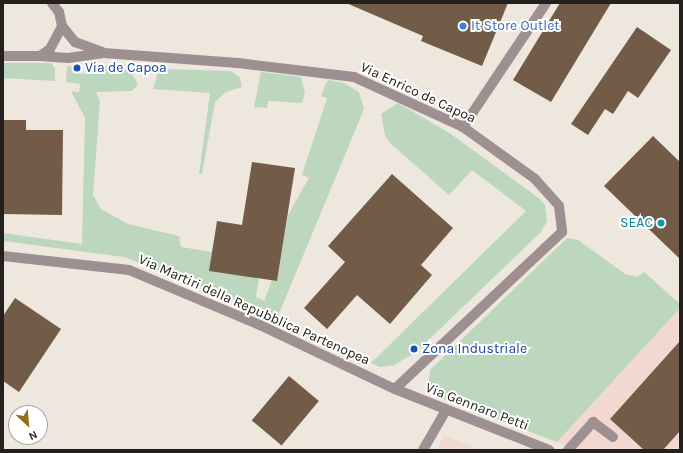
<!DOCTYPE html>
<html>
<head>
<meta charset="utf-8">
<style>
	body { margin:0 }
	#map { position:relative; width:683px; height:453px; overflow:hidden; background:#eee7dd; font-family:Karla,sans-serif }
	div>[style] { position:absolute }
	.industrial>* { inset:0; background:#f1d8d0 }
	.green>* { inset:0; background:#bdd6be }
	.building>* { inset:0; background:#725b47; transform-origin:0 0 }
	.minor>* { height:10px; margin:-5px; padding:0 5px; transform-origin:5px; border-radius:5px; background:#9e8f91 }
	.dots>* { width:11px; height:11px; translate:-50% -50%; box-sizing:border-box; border:2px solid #fff; border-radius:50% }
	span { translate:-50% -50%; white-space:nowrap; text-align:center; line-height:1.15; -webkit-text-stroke:4px #fff; paint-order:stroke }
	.shop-label { font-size:14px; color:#366cbe }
	.left { translate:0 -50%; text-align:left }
	.transit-label { font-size:14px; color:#164399 }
	.street-label { font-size:14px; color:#23201d }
	.culture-label { font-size:14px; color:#0d838f }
	.right { translate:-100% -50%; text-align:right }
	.frame { position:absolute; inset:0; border:4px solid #23201d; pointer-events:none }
	.north { position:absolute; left:8px; top:405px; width:40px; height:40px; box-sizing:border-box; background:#fff; border:1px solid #a7a6a5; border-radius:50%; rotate:154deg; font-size:11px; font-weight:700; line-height:16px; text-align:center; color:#23201d }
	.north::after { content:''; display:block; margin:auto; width:14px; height:18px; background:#937018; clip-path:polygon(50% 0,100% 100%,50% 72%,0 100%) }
</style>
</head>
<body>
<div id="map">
	<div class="industrial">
		<div style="clip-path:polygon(680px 308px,680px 450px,578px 450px,557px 442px)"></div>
		<div style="clip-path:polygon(444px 436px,482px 450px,437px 450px)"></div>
	</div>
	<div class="green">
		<div style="clip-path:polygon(3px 63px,51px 63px,55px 68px,55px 81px,3px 78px)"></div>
		<div style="clip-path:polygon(67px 66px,73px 66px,72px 73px,88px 74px,89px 66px,128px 67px,138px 84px,132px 91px,96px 92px,100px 101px,93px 195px,101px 209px,128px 224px,179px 236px,181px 247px,212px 252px,210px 271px,259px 278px,256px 297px,264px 301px,272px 280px,277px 281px,288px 215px,309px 178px,302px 175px,327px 98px,321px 96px,325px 85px,328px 80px,344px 83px,359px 92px,364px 109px,278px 316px,124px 257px,3px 241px,3px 233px,82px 244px,85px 118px,71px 91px,79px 92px,80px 84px,66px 82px)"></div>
		<div style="clip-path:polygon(159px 69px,231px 71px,240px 78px,242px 87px,226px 92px,215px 102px,202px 174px,199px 174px,210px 93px,153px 89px)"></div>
		<div style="clip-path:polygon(261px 72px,301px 77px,305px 93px,302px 103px,268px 101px,267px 108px,254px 107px)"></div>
		<div style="clip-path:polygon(398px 103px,451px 134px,540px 199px,545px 205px,547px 221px,541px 232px,416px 352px,394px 365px,380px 367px,371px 363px,526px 211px,472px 170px,449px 195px,390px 143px,385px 135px,381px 114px)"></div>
		<div style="clip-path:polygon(567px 238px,578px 240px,625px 274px,637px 277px,644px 272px,680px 304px,680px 308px,557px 442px,441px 398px,428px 389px,430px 370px)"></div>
	</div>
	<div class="building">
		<div style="clip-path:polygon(346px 3px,508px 3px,482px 66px,421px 41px,423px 36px)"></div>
		<div style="clip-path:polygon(560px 3px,611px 3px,551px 102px,513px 80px)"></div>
		<div style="clip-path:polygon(637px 27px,671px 50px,638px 98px,628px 91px,613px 114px,605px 109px,588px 135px,571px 124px)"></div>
		<div style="clip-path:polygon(3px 120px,26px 120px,26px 130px,63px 130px,62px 215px,3px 214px)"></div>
		<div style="clip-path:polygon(653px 136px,680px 162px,680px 259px,604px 186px)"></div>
		<div style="clip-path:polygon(252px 162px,295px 168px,277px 281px,209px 271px,217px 221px,242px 225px)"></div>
		<div style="clip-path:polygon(392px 174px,453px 228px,421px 265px,432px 275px,390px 324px,357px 295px,327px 329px,304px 308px,345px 262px,328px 246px)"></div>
		<div style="clip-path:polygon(15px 298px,61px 329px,19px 392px,3px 381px,3px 316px)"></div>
		<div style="clip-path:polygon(680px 341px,680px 431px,663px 450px,644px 450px,610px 419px)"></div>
		<div style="left:289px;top:376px;width:39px;height:58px;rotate:40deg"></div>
	</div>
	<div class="minor">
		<div style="left:62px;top:26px;width:21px;rotate:51deg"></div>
		<div style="left:75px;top:42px;width:29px;rotate:20deg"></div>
		<div style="left:3px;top:56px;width:37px"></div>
		<div style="left:40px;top:56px;width:12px;rotate:-35deg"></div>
		<div style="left:50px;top:49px;width:26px;rotate:-62deg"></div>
		<div style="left:62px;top:26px;width:14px;rotate:-102deg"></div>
		<div style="left:59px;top:12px;width:11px;rotate:-128deg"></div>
		<div style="left:40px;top:56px;width:28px;rotate:4deg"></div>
		<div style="left:68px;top:58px;width:36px;rotate:-8deg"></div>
		<div style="left:104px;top:53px;width:134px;rotate:4.3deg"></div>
		<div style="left:238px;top:63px;width:117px;rotate:6.9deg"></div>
		<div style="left:354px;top:77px;width:120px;rotate:24.6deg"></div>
		<div style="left:463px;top:127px;width:89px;rotate:35.8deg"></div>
		<div style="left:535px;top:179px;width:36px;rotate:48deg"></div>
		<div style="left:559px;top:206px;width:26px;rotate:83deg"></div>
		<div style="left:562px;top:232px;width:229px;rotate:136.8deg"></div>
		<div style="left:463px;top:127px;width:149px;rotate:-56.2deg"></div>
		<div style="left:3px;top:256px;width:127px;rotate:6.3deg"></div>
		<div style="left:129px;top:270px;width:142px;rotate:22.8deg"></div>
		<div style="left:260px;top:325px;width:149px;rotate:25.4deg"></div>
		<div style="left:395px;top:389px;width:166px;rotate:21.6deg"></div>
		<div style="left:423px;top:450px;width:46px;rotate:-60.1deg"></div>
		<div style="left:568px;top:450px;width:38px;rotate:-48deg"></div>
		<div style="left:593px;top:422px;width:25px;rotate:37deg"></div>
	</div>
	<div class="dots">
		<div style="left:463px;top:26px;background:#3f7fe0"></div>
		<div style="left:77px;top:68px;background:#1a4fb4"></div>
		<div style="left:661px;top:223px;background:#0f9aa8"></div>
		<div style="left:414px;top:349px;background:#1a4fb4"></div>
	</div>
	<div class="shop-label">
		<span class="left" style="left:471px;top:26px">It Store Outlet</span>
	</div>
	<div class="transit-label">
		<span class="left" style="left:85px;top:68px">Via de Capoa</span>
		<span class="left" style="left:422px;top:349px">Zona Industriale</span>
	</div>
	<div class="street-label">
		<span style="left:418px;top:93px;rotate:25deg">Via Enrico de Capoa</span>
		<span style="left:254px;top:310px;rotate:24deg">Via Martiri della Repubblica Partenopea</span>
		<span style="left:477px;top:407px;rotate:21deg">Via Gennaro Petti</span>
	</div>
	<div class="culture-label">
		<span class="right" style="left:653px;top:223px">SEAC</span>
	</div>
	<div class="frame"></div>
	<div class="north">N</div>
</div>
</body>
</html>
